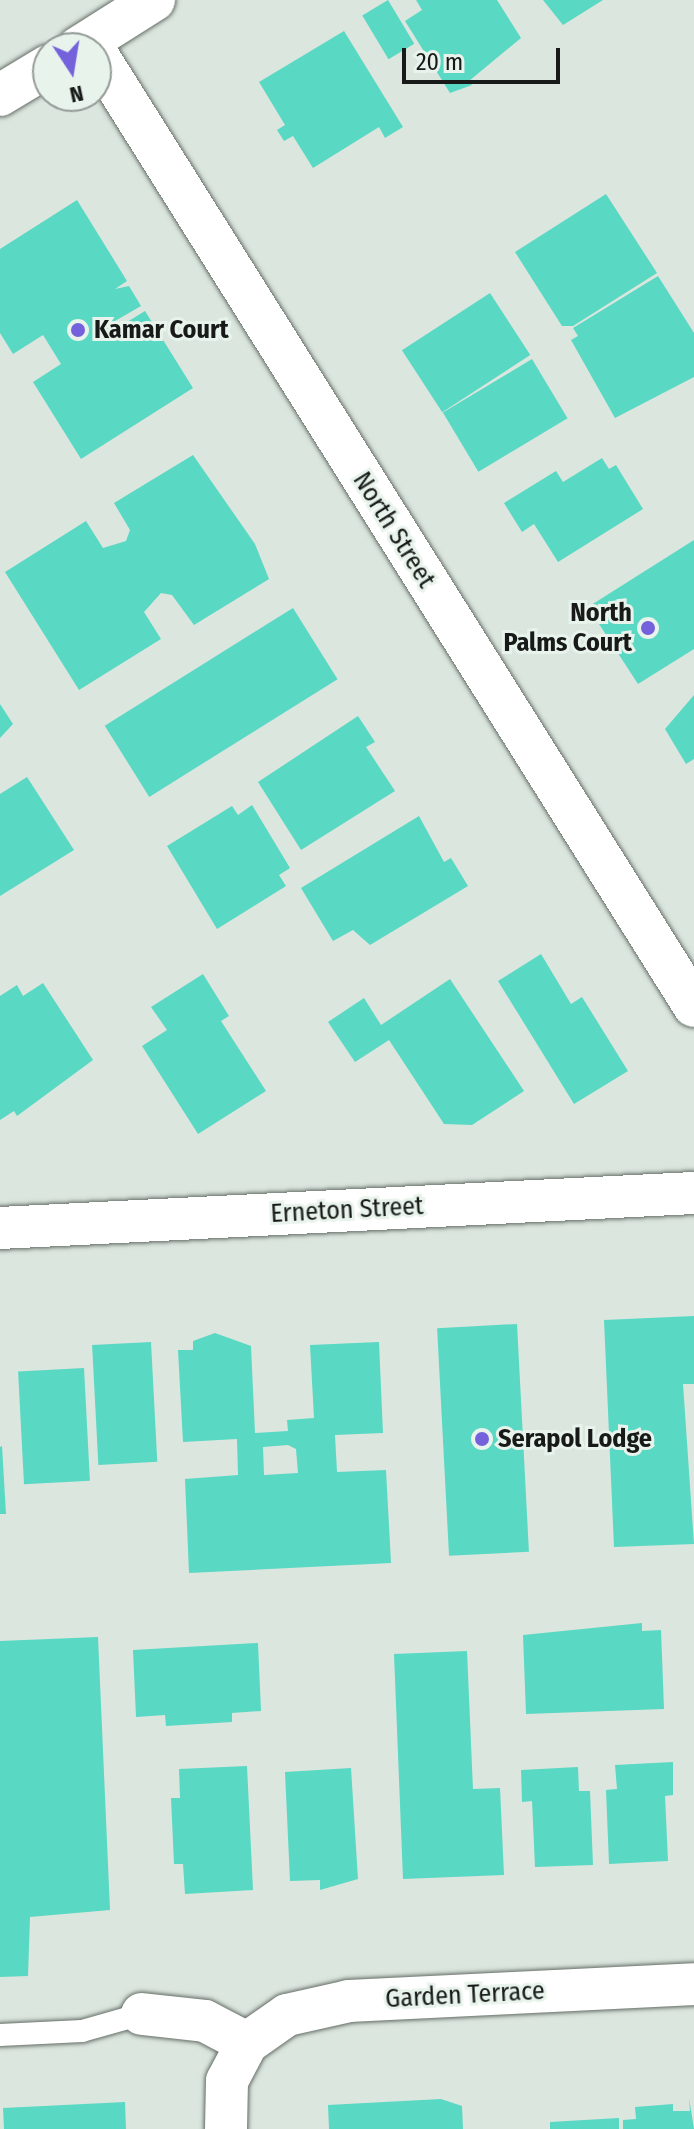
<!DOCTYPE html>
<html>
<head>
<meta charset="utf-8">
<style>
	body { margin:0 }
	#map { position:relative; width:694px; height:2129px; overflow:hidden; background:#dbe6de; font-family:"Fira Sans Condensed",sans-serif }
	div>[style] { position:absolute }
	.building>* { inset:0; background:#59d8c4; transform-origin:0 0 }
	.roads { filter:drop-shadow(0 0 2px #656e67) drop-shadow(0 0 2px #656e67) }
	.lane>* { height:22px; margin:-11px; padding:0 11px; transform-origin:11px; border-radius:11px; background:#fff }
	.street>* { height:42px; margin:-21px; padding:0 21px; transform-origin:21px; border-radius:21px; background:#fff }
	.dots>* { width:22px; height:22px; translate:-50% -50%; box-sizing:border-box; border:4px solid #e8f3eb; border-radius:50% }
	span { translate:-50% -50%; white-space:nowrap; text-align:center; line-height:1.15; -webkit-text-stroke:6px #e8f3eb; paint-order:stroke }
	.poi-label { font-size:26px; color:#171a18; font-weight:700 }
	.left { translate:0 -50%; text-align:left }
	.right { translate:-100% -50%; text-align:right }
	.street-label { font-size:26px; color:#171a18 }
	.north { position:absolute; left:32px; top:32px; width:80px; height:80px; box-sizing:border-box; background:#e8f3eb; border:2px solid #949c97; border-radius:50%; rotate:168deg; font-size:22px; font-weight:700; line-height:32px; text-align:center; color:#171a18 }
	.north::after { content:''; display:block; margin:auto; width:28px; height:36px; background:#7462dc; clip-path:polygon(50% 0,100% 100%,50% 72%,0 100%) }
	.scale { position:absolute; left:402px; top:48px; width:158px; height:36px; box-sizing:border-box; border:4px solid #171a18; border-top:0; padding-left:10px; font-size:24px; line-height:28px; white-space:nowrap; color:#171a18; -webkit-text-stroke:6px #e8f3eb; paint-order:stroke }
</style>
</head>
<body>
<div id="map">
	<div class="building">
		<div style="left:388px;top:0;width:51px;height:30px;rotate:59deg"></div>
		<div style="clip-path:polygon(416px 0,497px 0,521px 38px,469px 81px,472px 85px,450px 93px,405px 21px,422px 10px)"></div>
		<div style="clip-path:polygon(543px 0,603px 0,563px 25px)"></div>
		<div style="clip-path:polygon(344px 31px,403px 127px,385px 138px,379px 127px,313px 168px,293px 136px,284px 141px,277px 130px,285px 125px,259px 82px)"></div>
		<div style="clip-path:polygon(606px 194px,657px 273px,573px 326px,562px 326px,515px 252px)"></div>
		<div style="clip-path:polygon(77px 200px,127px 281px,115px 289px,129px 286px,141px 306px,115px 321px,119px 327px,145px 311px,193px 388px,81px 459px,33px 382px,61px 364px,43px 335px,13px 354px,0 333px,0 249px)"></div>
		<div style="clip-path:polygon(658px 276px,694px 333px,694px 377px,615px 418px,571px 340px,578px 336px,573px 328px)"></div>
		<div style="left:490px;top:293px;width:74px;height:105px;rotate:57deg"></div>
		<div style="left:532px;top:359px;width:69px;height:104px;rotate:59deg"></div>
		<div style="clip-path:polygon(193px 455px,255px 544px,269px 579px,194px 625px,172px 595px,161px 593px,144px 612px,161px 639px,79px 690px,5px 572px,86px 521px,103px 548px,126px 541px,130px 530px,114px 503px)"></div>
		<div style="clip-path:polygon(602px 458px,609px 469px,616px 465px,643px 509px,558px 562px,534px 524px,522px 532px,504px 503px,556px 471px,563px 482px)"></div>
		<div style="clip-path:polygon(694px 540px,694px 649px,638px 684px,588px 607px)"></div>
		<div style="left:293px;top:608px;width:84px;height:222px;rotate:58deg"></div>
		<div style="clip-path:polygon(694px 695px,694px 759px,686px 764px,665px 729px)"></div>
		<div style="clip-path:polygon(0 704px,13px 724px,0 738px)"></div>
		<div style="clip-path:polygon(358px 716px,375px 742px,366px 747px,395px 791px,301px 850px,258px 782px)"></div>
		<div style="clip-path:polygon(27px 777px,74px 850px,0 896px,0 794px)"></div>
		<div style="clip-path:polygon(252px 805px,290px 868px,279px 875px,286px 886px,217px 929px,167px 846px,232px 806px,238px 815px)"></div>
		<div style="clip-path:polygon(419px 816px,444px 862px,451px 858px,468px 886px,370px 945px,353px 930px,333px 941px,301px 888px)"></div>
		<div style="clip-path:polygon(541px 954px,571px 1004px,582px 997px,628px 1071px,574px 1104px,498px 981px)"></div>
		<div style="clip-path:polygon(203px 974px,229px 1016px,221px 1021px,266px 1091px,198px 1134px,142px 1046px,167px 1030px,151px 1007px)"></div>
		<div style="clip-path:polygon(450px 979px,524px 1091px,472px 1125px,444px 1124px,389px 1040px,355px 1062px,328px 1022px,364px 998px,381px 1025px)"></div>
		<div style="clip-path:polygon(43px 983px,93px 1060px,17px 1116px,14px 1111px,0 1120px,0 996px,17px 985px,23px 996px)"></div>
		<div style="clip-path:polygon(694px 1316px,694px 1384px,683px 1384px,694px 1544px,614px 1547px,604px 1320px)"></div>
		<div style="left:517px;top:1324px;width:228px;height:80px;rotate:87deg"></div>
		<div style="clip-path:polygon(evenodd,215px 1333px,251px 1346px,255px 1433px,288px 1431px,287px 1420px,314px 1418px,310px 1345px,379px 1342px,383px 1433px,335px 1435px,337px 1472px,386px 1470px,391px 1563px,189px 1573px,185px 1479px,238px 1475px,237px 1439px,183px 1442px,178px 1350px,193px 1350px,193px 1341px,215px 1333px,288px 1445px,296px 1449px,298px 1473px,264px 1475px,263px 1447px,288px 1445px)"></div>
		<div style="left:151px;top:1342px;width:120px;height:59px;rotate:87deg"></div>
		<div style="left:84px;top:1368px;width:113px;height:66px;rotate:87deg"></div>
		<div style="clip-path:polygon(2px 1446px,6px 1514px,0 1514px,0 1447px)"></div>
		<div style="clip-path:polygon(642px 1623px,642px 1631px,661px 1630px,664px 1709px,526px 1714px,523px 1635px)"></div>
		<div style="clip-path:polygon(98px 1637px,110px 1910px,30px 1917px,28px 1976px,0 1977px,0 1641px)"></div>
		<div style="clip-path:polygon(258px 1643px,261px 1711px,232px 1713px,232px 1722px,166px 1726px,165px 1715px,136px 1717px,133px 1650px)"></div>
		<div style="clip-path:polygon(467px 1651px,473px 1789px,500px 1788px,504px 1875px,403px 1879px,394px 1654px)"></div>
		<div style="clip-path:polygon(673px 1762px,673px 1795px,665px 1796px,668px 1861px,609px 1864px,606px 1790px,617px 1789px,615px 1765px)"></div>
		<div style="clip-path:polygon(247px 1766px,253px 1890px,185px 1894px,183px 1864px,174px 1864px,171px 1798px,180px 1798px,179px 1769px)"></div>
		<div style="clip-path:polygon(578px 1767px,579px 1791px,590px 1791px,593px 1865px,535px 1867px,532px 1801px,522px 1802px,521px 1770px)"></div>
		<div style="clip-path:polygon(351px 1768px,358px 1879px,320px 1890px,320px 1880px,290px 1881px,285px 1772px)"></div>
		<div style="clip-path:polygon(689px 2098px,694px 2129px,623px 2129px,623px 2120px,636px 2119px,635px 2107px,673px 2104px,673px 2111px,690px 2111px)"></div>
		<div style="clip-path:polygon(441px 2099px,462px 2106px,463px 2129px,329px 2129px,328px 2105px)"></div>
		<div style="clip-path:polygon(125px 2102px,126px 2129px,4px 2129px,3px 2108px)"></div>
		<div style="clip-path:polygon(619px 2118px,619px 2129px,550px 2129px,550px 2122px)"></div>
	</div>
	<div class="roads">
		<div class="lane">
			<div style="left:0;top:2035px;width:82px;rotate:-2.8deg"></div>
			<div style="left:82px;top:2031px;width:62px;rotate:-15.8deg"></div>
		</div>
		<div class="street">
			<div style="left:78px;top:48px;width:90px;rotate:-32.3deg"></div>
			<div style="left:96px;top:53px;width:1125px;rotate:57.89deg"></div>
			<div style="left:0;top:95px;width:56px;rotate:-31.1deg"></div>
			<div style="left:0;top:1228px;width:695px;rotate:-2.89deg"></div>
			<div style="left:142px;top:2014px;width:63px;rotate:6.3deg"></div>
			<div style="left:205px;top:2021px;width:47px;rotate:27.6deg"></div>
			<div style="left:247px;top:2043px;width:49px;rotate:-35deg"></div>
			<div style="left:287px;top:2015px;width:64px;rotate:-12.7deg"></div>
			<div style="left:349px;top:2001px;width:345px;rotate:-2.8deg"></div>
			<div style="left:226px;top:2129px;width:48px;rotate:-88.8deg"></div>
			<div style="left:227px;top:2081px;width:43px;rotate:-62.2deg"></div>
		</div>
	</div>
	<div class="dots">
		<div style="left:78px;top:330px;background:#7462dc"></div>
		<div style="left:648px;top:628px;background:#7462dc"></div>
		<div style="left:482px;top:1439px;background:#7462dc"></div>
	</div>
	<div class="poi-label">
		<span class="left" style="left:94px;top:330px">Kamar Court</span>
		<span class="right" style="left:632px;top:628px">North<br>Palms Court</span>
		<span class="left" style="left:498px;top:1439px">Serapol Lodge</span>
	</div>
	<div class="street-label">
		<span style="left:394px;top:530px;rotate:58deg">North Street</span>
		<span style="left:347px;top:1210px;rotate:-3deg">Erneton Street</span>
		<span style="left:465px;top:1995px;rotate:-3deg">Garden Terrace</span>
	</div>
	<div class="north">N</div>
	<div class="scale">20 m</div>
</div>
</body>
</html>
